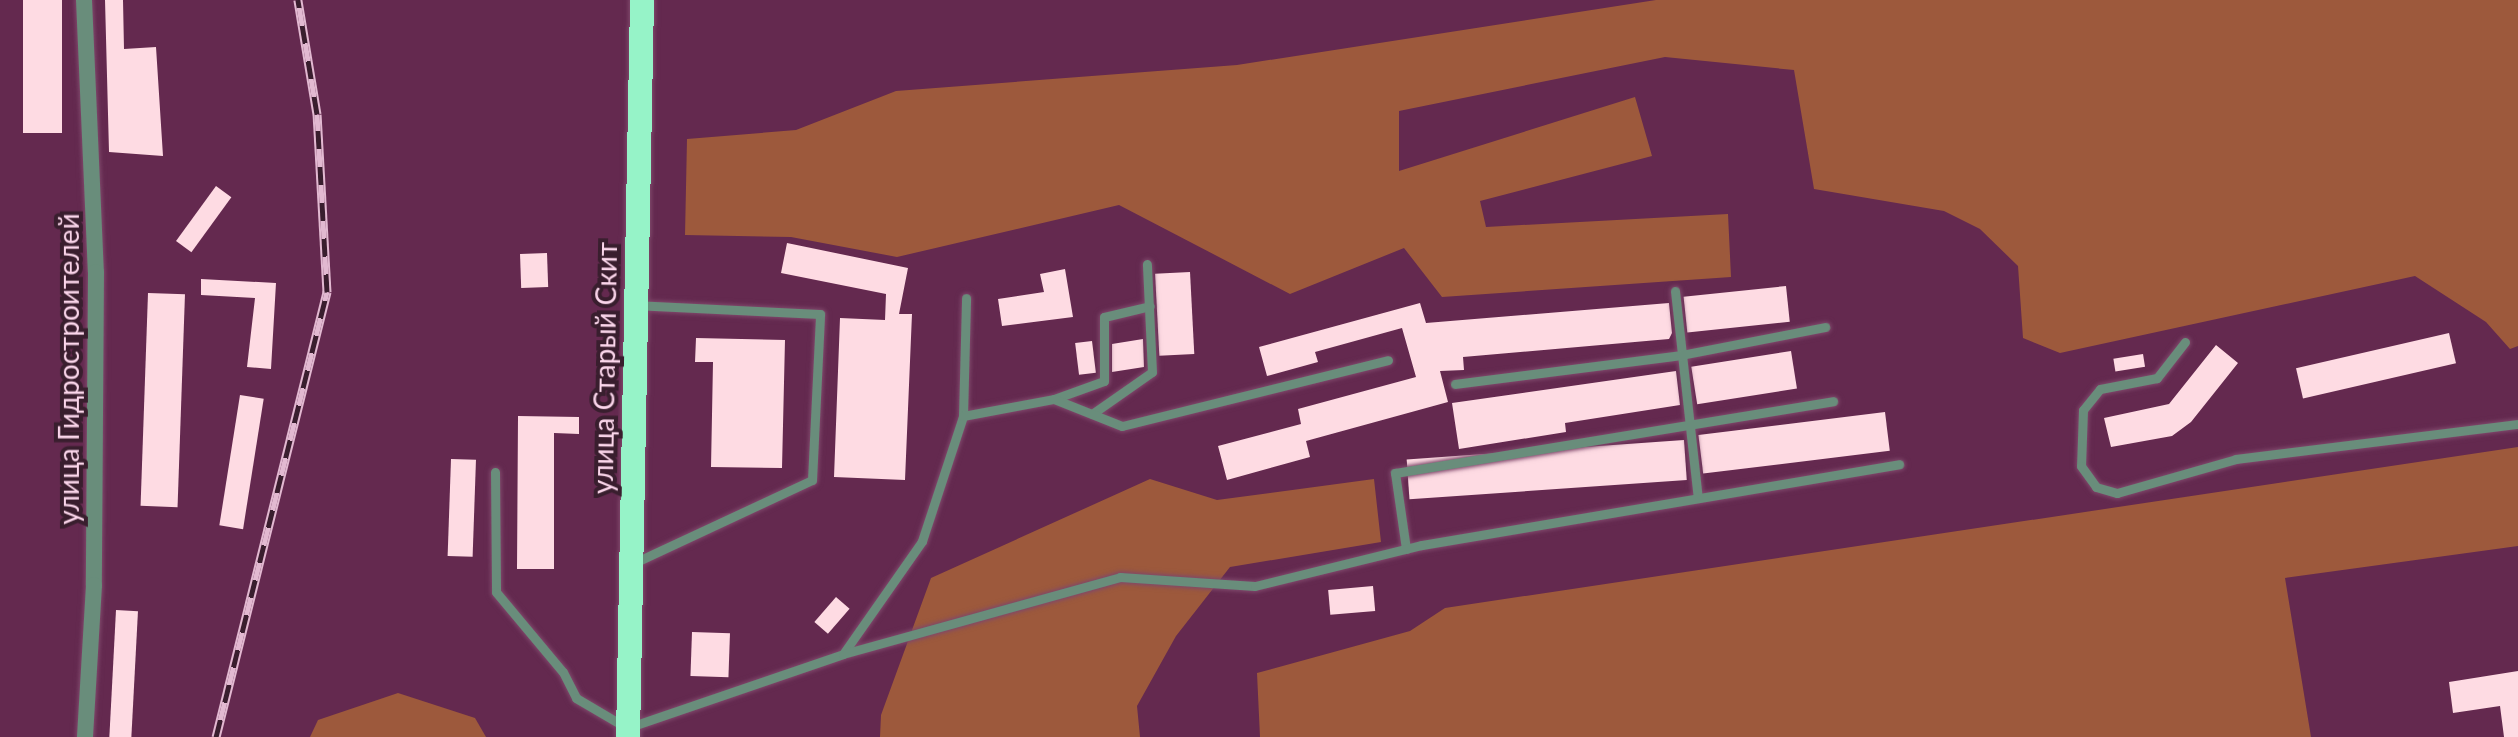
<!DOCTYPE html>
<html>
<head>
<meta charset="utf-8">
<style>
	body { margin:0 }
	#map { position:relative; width:2518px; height:737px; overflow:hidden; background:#64294f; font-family:Lato,sans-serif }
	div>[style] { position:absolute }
	.green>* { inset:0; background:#9d593c }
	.building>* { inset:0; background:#fedbe3; transform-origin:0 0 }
	.roads { filter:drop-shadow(0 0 2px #7f486b) drop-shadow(0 0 2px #7f486b) }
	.lane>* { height:9px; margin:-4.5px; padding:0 4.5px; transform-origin:4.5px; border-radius:4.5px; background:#698d7b }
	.street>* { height:16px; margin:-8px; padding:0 8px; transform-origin:8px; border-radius:8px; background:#698d7b }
	.highway>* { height:24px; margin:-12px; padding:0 12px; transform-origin:12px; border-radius:12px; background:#96f3c8 }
	.rail>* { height:9px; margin-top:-4.5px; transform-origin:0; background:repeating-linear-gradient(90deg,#391e2e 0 18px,#e2b9d1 0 36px); box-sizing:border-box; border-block:2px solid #e2b9d1 }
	span { translate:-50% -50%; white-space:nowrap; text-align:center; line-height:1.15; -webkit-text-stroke:8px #391e2e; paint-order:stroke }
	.street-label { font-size:28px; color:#fbd6eb }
</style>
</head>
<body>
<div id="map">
	<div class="green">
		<div style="clip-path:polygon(1656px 0,2518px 0,2518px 346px,2510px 349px,2486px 322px,2415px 276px,2060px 353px,2023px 338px,2018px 266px,1980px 229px,1944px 211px,1814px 189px,1794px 70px,1665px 57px,1399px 111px,1399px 171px,1635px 97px,1652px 156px,1480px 201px,1486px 227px,1728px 214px,1731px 277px,1442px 297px,1404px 248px,1290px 294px,1119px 205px,897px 257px,791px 237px,685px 235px,687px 139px,796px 130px,896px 91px,1237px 65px)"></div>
		<div style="clip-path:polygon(2518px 447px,2518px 546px,2285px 578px,2311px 737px,1260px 737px,1257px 673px,1410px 631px,1445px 608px)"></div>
		<div style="clip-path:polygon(1150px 479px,1217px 500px,1374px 479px,1381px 542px,1230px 567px,1176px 636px,1137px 706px,1140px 737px,880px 737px,881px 715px,931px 578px)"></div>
		<div style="clip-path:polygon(398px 693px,475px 718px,486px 737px,310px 737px,318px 720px)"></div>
	</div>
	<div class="building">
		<div style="left:23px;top:0;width:39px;height:133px"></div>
		<div style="clip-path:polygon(105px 0,123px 0,124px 49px,156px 47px,163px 156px,109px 152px)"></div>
		<div style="left:216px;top:186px;width:19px;height:68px;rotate:36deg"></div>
		<div style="clip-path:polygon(787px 243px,908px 268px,899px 314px,912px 314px,905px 480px,834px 477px,840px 318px,885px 320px,886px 294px,781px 273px)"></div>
		<div style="left:547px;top:253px;width:34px;height:27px;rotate:88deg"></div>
		<div style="clip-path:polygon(1065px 269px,1073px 317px,1002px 326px,998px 299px,1044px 292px,1040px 274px)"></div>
		<div style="left:1190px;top:272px;width:82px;height:35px;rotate:87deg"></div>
		<div style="clip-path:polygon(201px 279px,276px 283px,271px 369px,247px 367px,255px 298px,201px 295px)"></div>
		<div style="left:1786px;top:286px;width:36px;height:103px;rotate:84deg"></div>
		<div style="left:148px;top:293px;width:37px;height:213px;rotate:2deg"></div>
		<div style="clip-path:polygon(1420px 303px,1426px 323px,1669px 303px,1672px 333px,1669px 339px,1463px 357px,1464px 370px,1440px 371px,1448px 402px,1306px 441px,1310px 457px,1227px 480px,1218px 446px,1301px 424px,1298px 409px,1416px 377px,1402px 328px,1315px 352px,1318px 362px,1267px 376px,1259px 347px)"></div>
		<div style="left:2449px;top:333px;width:31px;height:157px;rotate:77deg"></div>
		<div style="clip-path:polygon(696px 338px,785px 340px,782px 468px,711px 467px,713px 362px,695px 362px)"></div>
		<div style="clip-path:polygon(1143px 339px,1144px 367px,1112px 372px,1112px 344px)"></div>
		<div style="left:1092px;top:341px;width:32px;height:17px;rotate:83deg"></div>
		<div style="clip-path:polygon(2216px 345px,2238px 363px,2191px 422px,2172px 436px,2111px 447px,2104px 418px,2169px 404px)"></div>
		<div style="left:1791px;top:351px;width:38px;height:101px;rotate:81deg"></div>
		<div style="left:2143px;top:354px;width:13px;height:30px;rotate:81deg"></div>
		<div style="clip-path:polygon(1676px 371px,1680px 405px,1565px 423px,1566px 432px,1459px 449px,1452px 403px)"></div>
		<div style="left:240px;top:395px;width:24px;height:132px;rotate:9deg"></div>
		<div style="left:1885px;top:412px;width:39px;height:188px;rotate:83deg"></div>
		<div style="clip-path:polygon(518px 416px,579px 417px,579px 434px,554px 433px,554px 569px,517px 569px)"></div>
		<div style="left:1684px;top:440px;width:40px;height:278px;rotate:86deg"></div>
		<div style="left:451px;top:459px;width:25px;height:97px;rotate:2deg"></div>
		<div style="left:1373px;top:586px;width:25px;height:45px;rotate:85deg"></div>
		<div style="left:836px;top:597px;width:18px;height:33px;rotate:41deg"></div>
		<div style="left:116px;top:610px;width:22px;height:128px;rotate:3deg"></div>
		<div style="left:692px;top:632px;width:38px;height:44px;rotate:2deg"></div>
		<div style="clip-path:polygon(2518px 671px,2518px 737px,2504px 737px,2500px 706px,2453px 713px,2449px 682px)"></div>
	</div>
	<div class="roads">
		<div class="lane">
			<div style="left:1675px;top:291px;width:208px;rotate:83.7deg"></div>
			<div style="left:2185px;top:342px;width:46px;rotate:127.9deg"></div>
			<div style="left:2157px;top:378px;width:58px;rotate:169.1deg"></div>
			<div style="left:2100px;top:389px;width:27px;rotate:129deg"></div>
			<div style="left:2083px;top:410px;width:56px;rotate:92deg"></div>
			<div style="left:2081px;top:466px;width:26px;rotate:54deg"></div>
			<div style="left:2096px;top:487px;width:22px;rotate:16deg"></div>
			<div style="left:2117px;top:493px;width:124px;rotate:-15.9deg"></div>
			<div style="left:2236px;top:459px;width:284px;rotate:-7.1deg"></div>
			<div style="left:1455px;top:384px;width:228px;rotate:-7.3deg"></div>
			<div style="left:1681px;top:355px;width:147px;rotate:-11deg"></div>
			<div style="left:1054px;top:399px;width:53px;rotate:-19.8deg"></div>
			<div style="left:1104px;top:381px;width:64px;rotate:-90deg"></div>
			<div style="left:1104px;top:317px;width:47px;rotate:-13.4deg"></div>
			<div style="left:1092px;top:414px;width:73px;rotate:-35deg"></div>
			<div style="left:1152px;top:372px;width:108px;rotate:-92.7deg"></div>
			<div style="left:963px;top:416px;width:118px;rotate:-88.5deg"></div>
			<div style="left:495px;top:472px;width:120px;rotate:89.5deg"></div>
			<div style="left:496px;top:592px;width:104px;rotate:50.1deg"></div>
			<div style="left:563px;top:672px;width:29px;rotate:63deg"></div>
			<div style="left:576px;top:698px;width:59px;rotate:30.5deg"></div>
			<div style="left:627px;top:728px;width:228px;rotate:-18.9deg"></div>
			<div style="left:843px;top:654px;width:138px;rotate:-55deg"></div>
			<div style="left:922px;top:541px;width:132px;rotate:-71.8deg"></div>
			<div style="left:963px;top:416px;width:93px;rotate:-10.6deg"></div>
			<div style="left:1054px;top:399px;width:73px;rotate:21.7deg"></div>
			<div style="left:1122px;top:426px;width:274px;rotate:-13.9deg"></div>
			<div style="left:1406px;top:549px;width:77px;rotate:-98.2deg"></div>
			<div style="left:1395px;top:473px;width:444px;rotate:-9.3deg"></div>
			<div style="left:634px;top:563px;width:196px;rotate:-25deg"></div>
			<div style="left:812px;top:480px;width:166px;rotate:-87.2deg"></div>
			<div style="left:820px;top:314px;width:182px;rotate:-177.2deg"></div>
			<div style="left:843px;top:654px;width:288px;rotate:-15.5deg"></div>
			<div style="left:1120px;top:577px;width:135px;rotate:3.8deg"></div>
			<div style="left:1255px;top:586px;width:172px;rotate:-13.8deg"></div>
			<div style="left:1422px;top:545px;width:484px;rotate:-9.6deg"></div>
		</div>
		<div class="street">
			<div style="left:84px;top:0;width:272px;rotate:87.5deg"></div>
			<div style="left:96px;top:272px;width:313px;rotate:90.4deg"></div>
			<div style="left:94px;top:585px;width:152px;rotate:93.4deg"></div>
		</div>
		<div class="highway">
			<div style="left:628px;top:737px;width:737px;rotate:-88.91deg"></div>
		</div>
	</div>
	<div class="rail">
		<div style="left:216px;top:737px;width:459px;rotate:-76deg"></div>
		<div style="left:327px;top:292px;width:178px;rotate:-93.2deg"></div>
		<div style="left:317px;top:114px;width:116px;rotate:-99.5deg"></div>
	</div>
	<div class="street-label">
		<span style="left:604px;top:368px;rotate:-89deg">улица Старый Скит</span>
		<span style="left:68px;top:369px;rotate:-90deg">улица Гидростроителей</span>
	</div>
</div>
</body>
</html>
